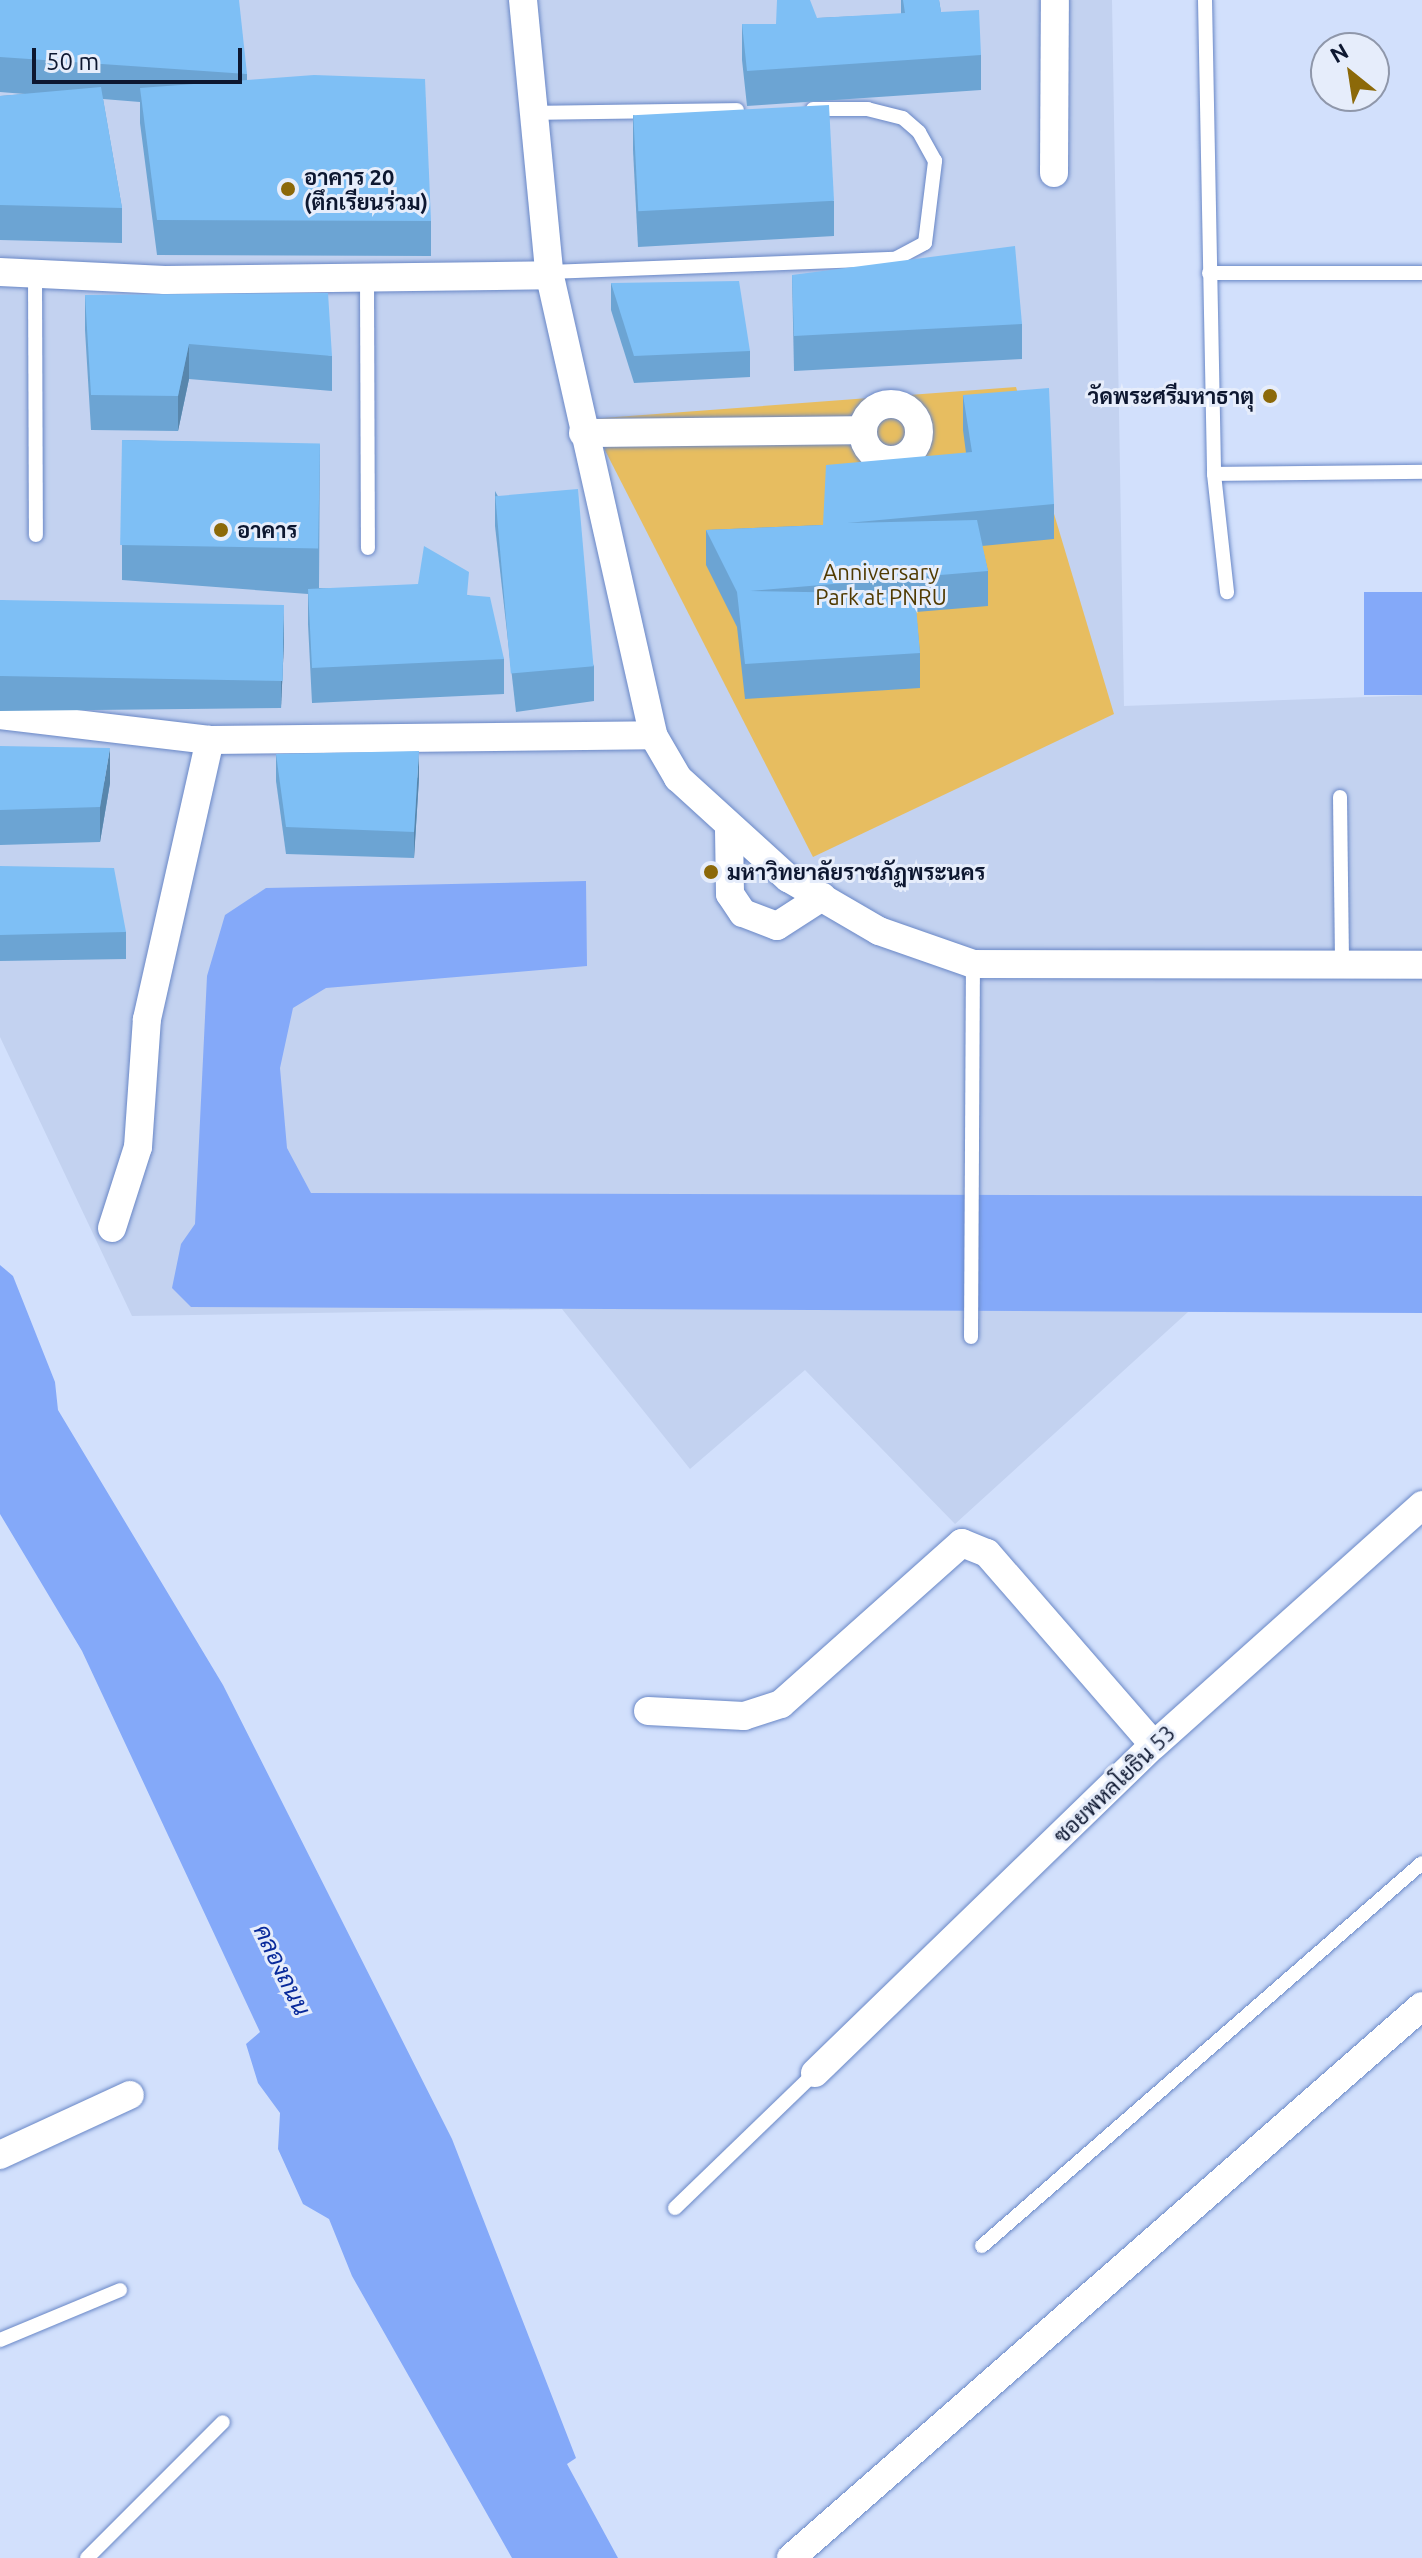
<!DOCTYPE html>
<html>
<head>
<meta charset="utf-8">
<style>
	body { margin:0 }
	#map { position:relative; width:1422px; height:2558px; overflow:hidden; background:#d2e0fc; font-family:Ubuntu,Sarabun,sans-serif }
	div>[style] { position:absolute }
	.built>* { inset:0; background:#c3d2f0 }
	.green>* { inset:0; background:#e7bd60 }
	.water>* { inset:0; background:#84a9f9; transform-origin:0 0 }
	.roads { filter:drop-shadow(0 0 2px #6987c6) drop-shadow(0 0 2px #6987c6) }
	.service>* { height:14px; margin:-7px; padding:0 7px; transform-origin:7px; border-radius:7px; background:#fff }
	.minor>* { height:28px; margin:-14px; padding:0 14px; transform-origin:14px; border-radius:14px; background:#fff }
	.minor>.ring { margin:-14px; padding:0; box-sizing:content-box; background:none; border:28px solid #fff; border-radius:50% }
	.wall>* { inset:0; background:#6ca4d3 }
	.shaded-wall>* { inset:0; background:#5886ac }
	.building>* { inset:0; background:#7ebff5; transform-origin:0 0 }
	.dots>* { width:22px; height:22px; translate:-50% -50%; box-sizing:border-box; border:4px solid #e6edfb; border-radius:50% }
	span { translate:-50% -50%; white-space:nowrap; text-align:center; line-height:1.15; -webkit-text-stroke:6px #e6edfb; paint-order:stroke }
	.poi-label { font-size:22px; color:#0d1730; font-weight:700 }
	.left { translate:0 -50%; text-align:left }
	.right { translate:-100% -50%; text-align:right }
	.park-label { font-size:22px; color:#503a01 }
	.street-label { font-size:22px; color:#0d1730 }
	.water-label { font-size:24px; color:#092a9b; font-style:italic }
	.north { position:absolute; left:1310px; top:32px; width:80px; height:80px; box-sizing:border-box; background:#e6edfb; border:2px solid #8f97aa; border-radius:50%; rotate:330deg; font-size:22px; font-weight:700; line-height:32px; text-align:center; color:#0d1730 }
	.north::after { content:''; display:block; margin:auto; width:28px; height:36px; background:#8c6909; clip-path:polygon(50% 0,100% 100%,50% 72%,0 100%) }
	.scale { position:absolute; left:32px; top:48px; width:210px; height:36px; box-sizing:border-box; border:4px solid #0d1730; border-top:0; padding-left:10px; font-size:24px; line-height:28px; white-space:nowrap; color:#0d1730; -webkit-text-stroke:6px #e6edfb; paint-order:stroke }
</style>
</head>
<body>
<div id="map">
	<div class="built">
		<div style="clip-path:polygon(0 0,1112px 0,1124px 706px,1422px 695px,1422px 1313px,1188px 1312px,955px 1524px,805px 1370px,690px 1469px,562px 1309px,132px 1316px,0 1037px)"></div>
	</div>
	<div class="green">
		<div style="clip-path:polygon(1016px 387px,1114px 714px,813px 857px,589px 419px)"></div>
	</div>
	<div class="water">
		<div style="left:1422px;top:592px;width:103px;height:58px;rotate:90deg"></div>
		<div style="clip-path:polygon(586px 881px,587px 966px,326px 988px,293px 1008px,280px 1068px,287px 1148px,311px 1193px,1422px 1196px,1422px 1313px,191px 1307px,172px 1288px,181px 1244px,195px 1224px,207px 976px,225px 915px,266px 888px)"></div>
		<div style="clip-path:polygon(0 1265px,13px 1276px,55px 1382px,58px 1410px,223px 1685px,452px 2139px,576px 2458px,567px 2464px,618px 2558px,512px 2558px,352px 2276px,329px 2219px,303px 2204px,278px 2149px,280px 2113px,258px 2083px,246px 2044px,260px 2032px,82px 1651px,0 1514px)"></div>
	</div>
	<div class="roads">
		<div class="service">
			<div style="left:1205px;top:0;width:474px;rotate:88.9deg"></div>
			<div style="left:1214px;top:474px;width:119px;rotate:83.7deg"></div>
			<div style="left:533px;top:113px;width:204px;rotate:-0.8deg"></div>
			<div style="left:549px;top:272px;width:346px;rotate:-2.2deg"></div>
			<div style="left:895px;top:259px;width:34px;rotate:-28deg"></div>
			<div style="left:925px;top:243px;width:83px;rotate:-83deg"></div>
			<div style="left:935px;top:161px;width:33px;rotate:-119deg"></div>
			<div style="left:919px;top:132px;width:21px;rotate:-139deg"></div>
			<div style="left:903px;top:118px;width:36px;rotate:-166deg"></div>
			<div style="left:868px;top:109px;width:55px;rotate:180deg"></div>
			<div style="left:35px;top:273px;width:262px;rotate:89.8deg"></div>
			<div style="left:1209px;top:273px;width:213px"></div>
			<div style="left:367px;top:281px;width:267px;rotate:89.8deg"></div>
			<div style="left:1214px;top:474px;width:208px;rotate:-0.6deg"></div>
			<div style="left:1340px;top:797px;width:168px;rotate:89.3deg"></div>
			<div style="left:971px;top:1337px;width:373px;rotate:-89.7deg"></div>
			<div style="left:675px;top:2208px;width:194px;rotate:-44deg"></div>
			<div style="left:982px;top:2246px;width:583px;rotate:-41.04deg"></div>
			<div style="left:0;top:2340px;width:130px;rotate:-22.6deg"></div>
			<div style="left:87px;top:2558px;width:192px;rotate:-45deg"></div>
		</div>
		<div class="minor">
			<div style="left:523px;top:0;width:273px;rotate:84.5deg"></div>
			<div style="left:549px;top:272px;width:475px;rotate:77.3deg"></div>
			<div style="left:653px;top:735px;width:50px;rotate:59.8deg"></div>
			<div style="left:678px;top:778px;width:149px;rotate:42.3deg"></div>
			<div style="left:788px;top:878px;width:105px;rotate:30.2deg"></div>
			<div style="left:879px;top:931px;width:100px;rotate:19.3deg"></div>
			<div style="left:973px;top:964px;width:449px;rotate:0.1deg"></div>
			<div style="left:1054px;top:173px;width:173px;rotate:-89.7deg"></div>
			<div style="left:0;top:272px;width:165px;rotate:2.8deg"></div>
			<div style="left:165px;top:280px;width:385px;rotate:-0.7deg"></div>
			<div class="ring" style="left:863px;top:404px;width:28px;height:28px"></div>
			<div style="left:583px;top:433px;width:280px;rotate:-0.6deg"></div>
			<div style="left:0;top:715px;width:211px;rotate:6.8deg"></div>
			<div style="left:210px;top:740px;width:443px;rotate:-0.6deg"></div>
			<div style="left:729px;top:830px;width:64px;rotate:89.1deg"></div>
			<div style="left:730px;top:894px;width:23px;rotate:56deg"></div>
			<div style="left:743px;top:913px;width:36px;rotate:21deg"></div>
			<div style="left:777px;top:926px;width:54px;rotate:-32.8deg"></div>
			<div style="left:112px;top:1228px;width:85px;rotate:-72.2deg"></div>
			<div style="left:138px;top:1147px;width:128px;rotate:-86deg"></div>
			<div style="left:147px;top:1019px;width:286px;rotate:-77.3deg"></div>
			<div style="left:648px;top:1711px;width:96px;rotate:3deg"></div>
			<div style="left:744px;top:1716px;width:39px;rotate:-18deg"></div>
			<div style="left:781px;top:1704px;width:242px;rotate:-41.7deg"></div>
			<div style="left:962px;top:1543px;width:27px;rotate:22deg"></div>
			<div style="left:987px;top:1553px;width:254px;rotate:49deg"></div>
			<div style="left:815px;top:2073px;width:472px;rotate:-44.1deg"></div>
			<div style="left:1154px;top:1745px;width:360px;rotate:-41.8deg"></div>
			<div style="left:0;top:2155px;width:143px;rotate:-24.8deg"></div>
			<div style="left:791px;top:2558px;width:838px;rotate:-41.18deg"></div>
		</div>
	</div>
	<div class="wall">
		<div style="clip-path:polygon(0 0,247px 74px,247px 80px,431px 221px,431px 256px,157px 255px,140px 123px,140px 102px,103px 99px,122px 208px,122px 243px,0 240px,0 96px,25px 94px,0 92px)"></div>
		<div style="clip-path:polygon(901px 0,939px 0,941px 12px,981px 55px,981px 90px,747px 106px,742px 60px,742px 24px,776px 24px,817px 18px,901px 14px)"></div>
		<div style="clip-path:polygon(633px 115px,834px 201px,834px 236px,638px 247px,633px 150px)"></div>
		<div style="clip-path:polygon(792px 275px,1022px 324px,1022px 359px,794px 371px)"></div>
		<div style="clip-path:polygon(611px 283px,750px 351px,750px 377px,634px 383px,611px 310px)"></div>
		<div style="clip-path:polygon(85px 295px,332px 356px,332px 391px,189px 379px,178px 431px,91px 430px,85px 330px)"></div>
		<div style="clip-path:polygon(963px 395px,1054px 504px,1054px 539px,982px 546px,988px 571px,988px 606px,916px 612px,920px 653px,920px 688px,745px 699px,737px 627px,706px 565px,706px 530px,823px 525px,966px 453px,963px 430px)"></div>
		<div style="clip-path:polygon(122px 440px,320px 445px,319px 588px,469px 595px,504px 659px,504px 694px,312px 703px,308px 624px,308px 594px,122px 580px)"></div>
		<div style="clip-path:polygon(495px 491px,594px 666px,594px 701px,516px 712px,495px 526px)"></div>
		<div style="clip-path:polygon(0 600px,284px 641px,281px 708px,0 711px)"></div>
		<div style="clip-path:polygon(0 746px,110px 783px,100px 842px,0 845px)"></div>
		<div style="clip-path:polygon(276px 754px,419px 778px,414px 858px,286px 854px,276px 781px)"></div>
		<div style="clip-path:polygon(0 866px,126px 932px,126px 959px,0 961px)"></div>
	</div>
	<div class="shaded-wall">
		<div style="clip-path:polygon(189px 344px,189px 379px,178px 431px,178px 396px)"></div>
		<div style="clip-path:polygon(284px 606px,284px 641px,281px 708px,281px 673px)"></div>
		<div style="clip-path:polygon(110px 748px,110px 783px,100px 842px,100px 807px)"></div>
		<div style="clip-path:polygon(419px 751px,419px 778px,414px 858px,414px 832px)"></div>
	</div>
	<div class="building">
		<div style="clip-path:polygon(0 0,239px 0,247px 74px,0 57px)"></div>
		<div style="clip-path:polygon(777px 0,810px 0,817px 18px,905px 13px,903px 0,939px 0,941px 12px,979px 10px,981px 55px,747px 71px,742px 24px,776px 24px)"></div>
		<div style="clip-path:polygon(314px 75px,425px 79px,431px 221px,157px 220px,140px 88px)"></div>
		<div style="clip-path:polygon(101px 87px,122px 208px,0 205px,0 96px)"></div>
		<div style="left:829px;top:105px;width:96px;height:196px;rotate:87deg"></div>
		<div style="clip-path:polygon(1015px 246px,1022px 324px,794px 336px,792px 275px)"></div>
		<div style="clip-path:polygon(739px 281px,750px 351px,634px 356px,611px 283px)"></div>
		<div style="clip-path:polygon(328px 293px,332px 356px,189px 344px,178px 396px,91px 395px,85px 295px)"></div>
		<div style="clip-path:polygon(1049px 388px,1054px 504px,847px 523px,977px 520px,988px 571px,750px 591px,915px 594px,920px 653px,745px 664px,737px 592px,706px 530px,823px 525px,826px 465px,972px 452px,963px 395px)"></div>
		<div style="left:122px;top:440px;width:198px;height:105px;rotate:1deg"></div>
		<div style="left:578px;top:489px;width:178px;height:83px;rotate:85deg"></div>
		<div style="clip-path:polygon(424px 546px,469px 572px,467px 595px,490px 597px,504px 659px,312px 668px,308px 589px,418px 584px)"></div>
		<div style="left:0;top:600px;width:284px;height:76px;rotate:1deg"></div>
		<div style="clip-path:polygon(0 746px,110px 748px,100px 807px,0 810px)"></div>
		<div style="clip-path:polygon(419px 751px,414px 832px,286px 827px,276px 754px)"></div>
		<div style="clip-path:polygon(0 866px,114px 868px,126px 932px,0 935px)"></div>
	</div>
	<div class="dots">
		<div style="left:288px;top:189px;background:#8c6909"></div>
		<div style="left:1270px;top:396px;background:#8c6909"></div>
		<div style="left:221px;top:530px;background:#8c6909"></div>
		<div style="left:711px;top:872px;background:#8c6909"></div>
	</div>
	<div class="poi-label">
		<span class="left" style="left:304px;top:189px">อาคาร 20<br>(ตึกเรียนร่วม)</span>
		<span class="right" style="left:1254px;top:396px">วัดพระศรีมหาธาตุ</span>
		<span class="left" style="left:237px;top:530px">อาคาร</span>
		<span class="left" style="left:727px;top:872px">มหาวิทยาลัยราชภัฏพระนคร</span>
	</div>
	<div class="park-label">
		<span style="left:881px;top:584px">Anniversary<br>Park at PNRU</span>
	</div>
	<div class="street-label">
		<span style="left:1114px;top:1784px;rotate:-44deg">ซอยพหลโยธิน 53</span>
	</div>
	<div class="water-label">
		<span style="left:282px;top:1970px;rotate:64deg">คลองถนน</span>
	</div>
	<div class="north">N</div>
	<div class="scale">50 m</div>
</div>
</body>
</html>
